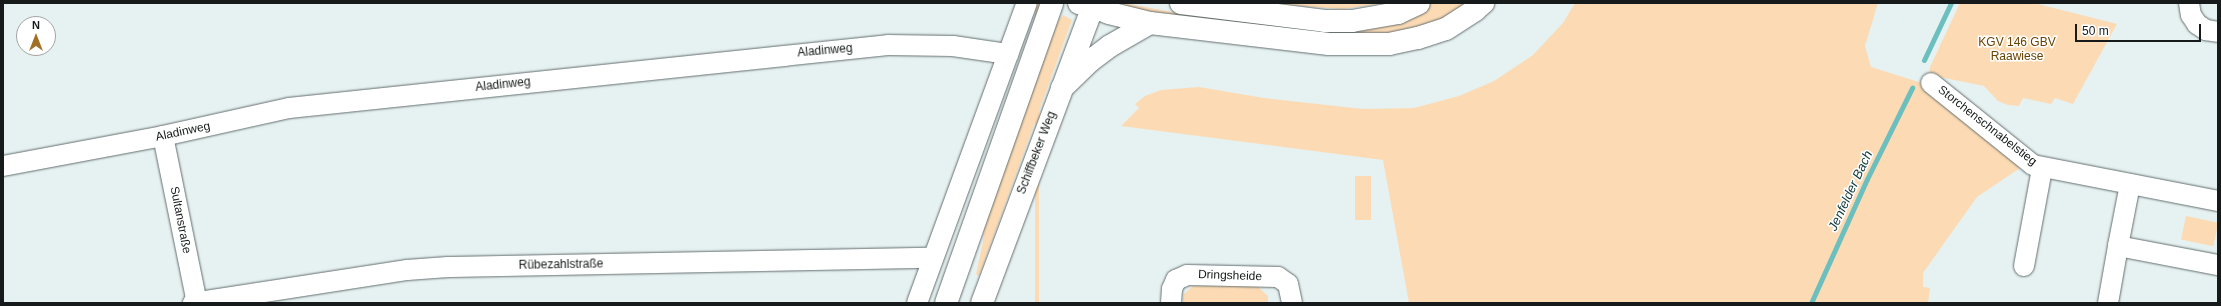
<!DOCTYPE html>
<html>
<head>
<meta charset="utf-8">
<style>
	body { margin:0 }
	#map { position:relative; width:2221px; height:306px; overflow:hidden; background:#e6f1f1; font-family:Arial,sans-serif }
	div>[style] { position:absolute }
	.green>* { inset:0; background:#fcdbb4; transform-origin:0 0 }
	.stream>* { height:5px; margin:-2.5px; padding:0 2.5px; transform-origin:2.5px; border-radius:2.5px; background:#6cbfbf }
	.roads { filter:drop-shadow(0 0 1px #646e6e) drop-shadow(0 0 1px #646e6e) }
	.minor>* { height:20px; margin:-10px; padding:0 10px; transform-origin:10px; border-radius:10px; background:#fff }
	.secondary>* { height:22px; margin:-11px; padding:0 11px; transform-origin:11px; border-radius:11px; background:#fff }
	.motorway>* { height:22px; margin:-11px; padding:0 11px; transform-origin:11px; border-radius:11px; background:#fff }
	span { translate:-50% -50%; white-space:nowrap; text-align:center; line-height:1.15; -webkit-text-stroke:3px #fff; paint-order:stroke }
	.park-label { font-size:12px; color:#694200 }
	.street-label { font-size:12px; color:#161a1a }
	.water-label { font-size:13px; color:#103939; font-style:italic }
	.frame { position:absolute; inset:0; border:4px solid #161a1a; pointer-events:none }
	.north { position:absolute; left:16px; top:16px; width:40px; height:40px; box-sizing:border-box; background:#fff; border:1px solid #a2a3a3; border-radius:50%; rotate:0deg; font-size:11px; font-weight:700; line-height:16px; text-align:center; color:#161a1a }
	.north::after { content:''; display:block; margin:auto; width:14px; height:18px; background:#a36f27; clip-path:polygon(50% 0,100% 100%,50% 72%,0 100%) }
	.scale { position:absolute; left:2075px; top:24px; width:126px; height:18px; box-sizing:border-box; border:2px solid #161a1a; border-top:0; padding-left:5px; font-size:12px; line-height:14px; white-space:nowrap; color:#161a1a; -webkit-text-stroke:3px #fff; paint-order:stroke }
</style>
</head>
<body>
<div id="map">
	<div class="green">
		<div style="left:1035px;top:3px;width:4px;height:318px"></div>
		<div style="clip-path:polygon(1124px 3px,1172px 12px,1314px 27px,1416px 11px,1431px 3px,1470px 3px,1440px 21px,1390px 35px,1341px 34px,1172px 17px,1123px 7px)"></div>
		<div style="clip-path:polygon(1257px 3px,1386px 3px,1343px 9px)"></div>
		<div style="clip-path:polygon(1575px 3px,1878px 3px,1865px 46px,1871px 67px,1925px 84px,2023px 166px,1977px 197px,1923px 273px,1923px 287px,1930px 288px,1928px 303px,1409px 303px,1383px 160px,1121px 126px,1139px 108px,1135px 104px,1145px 96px,1161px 90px,1199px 87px,1264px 98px,1363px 109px,1414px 108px,1459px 96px,1494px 81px,1533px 55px,1563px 23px)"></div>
		<div style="clip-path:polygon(1960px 3px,2034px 3px,2117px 24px,2073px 104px,2055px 98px,2051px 104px,2023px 98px,2019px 106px,2008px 105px,1998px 101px,1984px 86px,1930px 75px,1930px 67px)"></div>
		<div style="clip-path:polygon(1063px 15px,1072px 20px,979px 276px,976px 274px,983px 242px,984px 221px,1053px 25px)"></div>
		<div style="left:1355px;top:176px;width:16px;height:44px"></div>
		<div style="left:2186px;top:216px;width:33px;height:24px;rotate:12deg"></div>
		<div style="clip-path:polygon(1193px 286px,1257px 286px,1268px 296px,1268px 303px,1183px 303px,1183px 295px)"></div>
	</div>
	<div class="stream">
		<div style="left:1924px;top:60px;width:63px;rotate:-64.7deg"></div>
		<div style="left:1811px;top:303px;width:136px;rotate:-65.7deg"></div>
		<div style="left:1867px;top:179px;width:102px;rotate:-63.7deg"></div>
	</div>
	<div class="roads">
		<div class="minor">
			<div style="left:2189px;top:3px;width:12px;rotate:81deg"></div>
			<div style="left:2191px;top:15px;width:11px;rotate:56deg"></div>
			<div style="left:2197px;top:24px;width:11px;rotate:34deg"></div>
			<div style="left:2206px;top:30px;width:12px;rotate:9deg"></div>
			<div style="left:1931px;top:83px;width:131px;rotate:38.8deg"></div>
			<div style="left:2033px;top:165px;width:188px;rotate:11deg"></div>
			<div style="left:163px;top:136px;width:170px;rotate:78.5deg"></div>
			<div style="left:3px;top:166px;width:163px;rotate:-10.6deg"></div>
			<div style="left:163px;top:136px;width:129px;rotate:-12.5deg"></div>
			<div style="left:289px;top:108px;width:602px;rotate:-6deg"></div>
			<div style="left:888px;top:45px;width:65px;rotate:0.9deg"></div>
			<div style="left:953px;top:46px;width:56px;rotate:8.3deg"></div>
			<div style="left:2118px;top:246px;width:63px;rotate:-79deg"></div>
			<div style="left:2024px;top:266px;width:99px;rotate:-79.5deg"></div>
			<div style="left:193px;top:303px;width:217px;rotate:-8.8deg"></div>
			<div style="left:407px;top:270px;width:41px;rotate:-4.2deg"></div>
			<div style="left:448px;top:267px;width:484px;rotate:-1.1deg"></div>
			<div style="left:917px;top:303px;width:320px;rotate:-69.9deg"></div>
			<div style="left:1171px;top:303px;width:14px;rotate:-86deg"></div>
			<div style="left:1172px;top:289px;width:10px;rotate:-66deg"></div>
			<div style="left:1176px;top:280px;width:12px;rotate:-24deg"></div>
			<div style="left:1187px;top:275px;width:91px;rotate:1.3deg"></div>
			<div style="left:1278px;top:277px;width:12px;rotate:35deg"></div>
			<div style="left:1288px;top:284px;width:19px;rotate:78deg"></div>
			<div style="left:2108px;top:303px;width:58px;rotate:-80deg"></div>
			<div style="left:2118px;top:246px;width:102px;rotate:10.8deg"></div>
		</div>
		<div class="secondary">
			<div style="left:946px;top:303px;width:318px;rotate:-70.5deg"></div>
			<div style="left:982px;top:303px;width:320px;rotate:-69.5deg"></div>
		</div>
		<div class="motorway">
			<div style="left:1079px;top:3px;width:32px;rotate:18deg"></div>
			<div style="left:1109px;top:13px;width:42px;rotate:13.7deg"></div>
			<div style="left:1150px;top:23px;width:180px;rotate:6.7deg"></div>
			<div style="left:1329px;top:44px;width:60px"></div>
			<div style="left:1389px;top:44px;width:30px;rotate:-12deg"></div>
			<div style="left:1418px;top:38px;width:29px;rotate:-18deg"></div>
			<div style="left:1446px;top:29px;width:35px;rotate:-33deg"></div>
			<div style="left:1475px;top:10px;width:11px;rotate:-41deg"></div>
			<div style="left:1181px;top:3px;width:145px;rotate:7.1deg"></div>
			<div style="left:1325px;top:21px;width:27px"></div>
			<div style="left:1352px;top:21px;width:47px;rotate:-9.9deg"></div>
			<div style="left:1398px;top:13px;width:23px;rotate:-25deg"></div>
			<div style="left:1062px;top:88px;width:39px;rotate:-44deg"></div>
			<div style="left:1090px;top:61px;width:25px;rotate:-37deg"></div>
			<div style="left:1110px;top:46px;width:46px;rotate:-29.9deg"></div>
		</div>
	</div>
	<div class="park-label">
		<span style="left:2017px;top:50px">KGV 146 GBV<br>Raawiese</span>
	</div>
	<div class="street-label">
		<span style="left:825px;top:51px;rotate:-5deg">Aladinweg</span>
		<span style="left:503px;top:85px;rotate:-6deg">Aladinweg</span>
		<span style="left:1987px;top:126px;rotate:38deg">Storchenschnabelstieg</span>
		<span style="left:183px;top:132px;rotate:-12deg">Aladinweg</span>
		<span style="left:1037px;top:153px;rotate:-69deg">Schiffbeker Weg</span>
		<span style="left:180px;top:220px;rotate:79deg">Sultanstraße</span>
		<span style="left:561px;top:265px;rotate:-1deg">Rübezahlstraße</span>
		<span style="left:1230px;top:276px;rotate:2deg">Dringsheide</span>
	</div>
	<div class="water-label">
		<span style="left:1851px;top:191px;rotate:-65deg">Jenfelder Bach</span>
	</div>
	<div class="frame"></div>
	<div class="north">N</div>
	<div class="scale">50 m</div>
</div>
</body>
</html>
